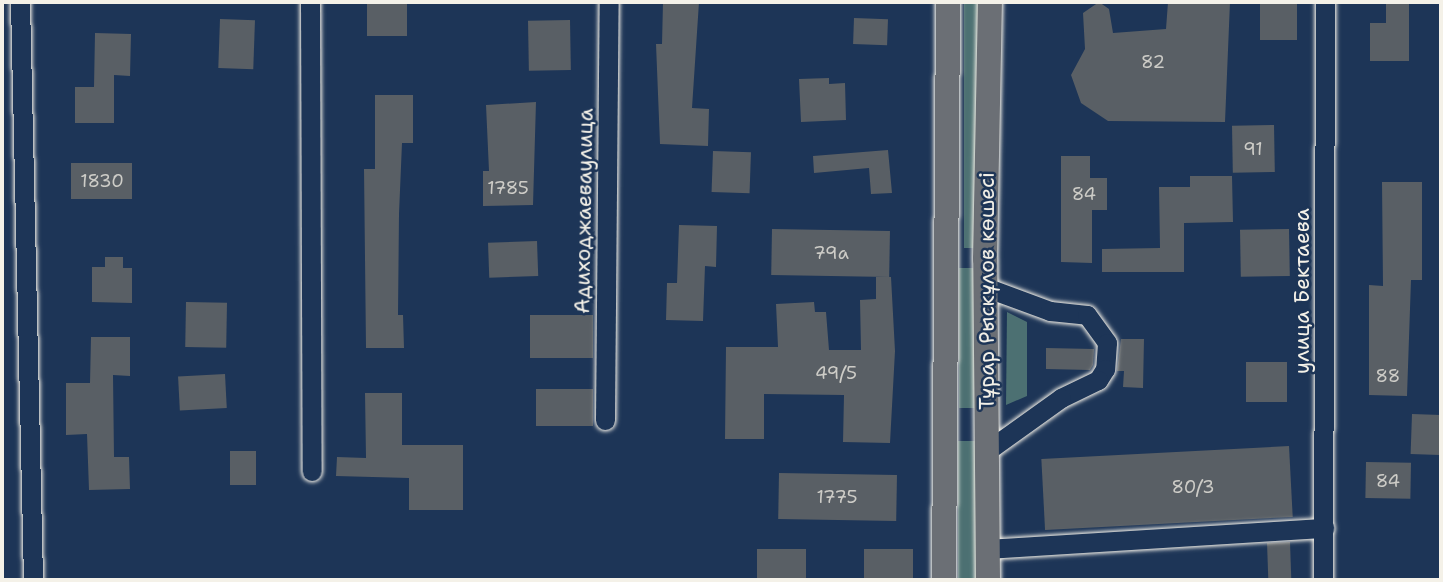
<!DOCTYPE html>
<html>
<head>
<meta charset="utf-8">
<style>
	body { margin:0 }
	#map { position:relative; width:1443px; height:582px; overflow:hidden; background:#1d3557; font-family:"Shantell Sans",sans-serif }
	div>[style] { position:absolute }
	.green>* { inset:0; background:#4c7072; transform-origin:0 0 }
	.building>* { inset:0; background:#595f65; transform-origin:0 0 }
	.roads { filter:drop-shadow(0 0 2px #f4f1e8) drop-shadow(0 0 2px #f4f1e8) }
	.minor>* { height:19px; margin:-9.5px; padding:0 9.5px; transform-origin:9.5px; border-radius:9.5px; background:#1d3557 }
	.major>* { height:24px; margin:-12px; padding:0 12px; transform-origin:12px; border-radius:12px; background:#6b6f75 }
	span { translate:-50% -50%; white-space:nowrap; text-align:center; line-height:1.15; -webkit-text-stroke:5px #1d3557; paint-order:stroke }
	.number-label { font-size:18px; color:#cdccc7 }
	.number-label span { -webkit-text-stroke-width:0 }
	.street-label { font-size:21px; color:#f4f1e8 }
	.frame { position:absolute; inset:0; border:4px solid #f4f1e8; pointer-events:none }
</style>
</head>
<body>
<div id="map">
	<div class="green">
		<div style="left:964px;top:2px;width:17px;height:246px"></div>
		<div style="left:959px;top:268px;width:16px;height:140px"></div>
		<div style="clip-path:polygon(1007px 312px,1027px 322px,1027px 396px,1006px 405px)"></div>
		<div style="left:977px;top:441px;width:139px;height:19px;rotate:90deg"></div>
	</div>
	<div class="building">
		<div style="left:367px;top:2px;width:40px;height:34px"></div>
		<div style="clip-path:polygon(663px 2px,699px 2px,692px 108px,709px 109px,708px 146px,660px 144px,656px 44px,662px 44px)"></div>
		<div style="clip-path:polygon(1099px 2px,1109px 9px,1113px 33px,1166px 29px,1168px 2px,1230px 2px,1225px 122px,1108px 121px,1081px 103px,1071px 75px,1085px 49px,1083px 13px)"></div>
		<div style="left:1260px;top:2px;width:37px;height:38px"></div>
		<div style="clip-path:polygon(1386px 2px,1409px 2px,1409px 61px,1370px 61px,1370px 23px,1386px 23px)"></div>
		<div style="left:854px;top:18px;width:34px;height:26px;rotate:2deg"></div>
		<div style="left:220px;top:19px;width:35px;height:49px;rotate:2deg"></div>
		<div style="left:570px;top:20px;width:50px;height:42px;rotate:89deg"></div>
		<div style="clip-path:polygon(95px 33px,131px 34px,130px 76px,114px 75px,114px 123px,75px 123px,75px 87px,94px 87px)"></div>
		<div style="clip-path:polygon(829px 78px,829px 84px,845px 83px,846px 120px,801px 122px,799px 79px)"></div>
		<div style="clip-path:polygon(375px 95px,413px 95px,413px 143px,402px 143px,399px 214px,398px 315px,403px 315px,404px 348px,366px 348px,364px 169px,375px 169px)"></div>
		<div style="clip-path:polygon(536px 102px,533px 205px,483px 206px,483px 171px,489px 171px,486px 105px)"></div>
		<div style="left:1274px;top:125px;width:47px;height:42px;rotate:89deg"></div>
		<div style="clip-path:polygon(888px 150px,892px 193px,871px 194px,869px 168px,814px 173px,813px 156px)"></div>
		<div style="left:713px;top:151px;width:38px;height:41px;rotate:2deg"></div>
		<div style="clip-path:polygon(1061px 156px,1090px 156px,1090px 178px,1107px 178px,1107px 210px,1092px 210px,1092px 263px,1061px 262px)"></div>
		<div style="left:71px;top:163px;width:61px;height:36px"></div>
		<div style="clip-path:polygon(1190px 176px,1232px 176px,1233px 222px,1184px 223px,1184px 272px,1102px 272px,1102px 249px,1160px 248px,1159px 187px,1190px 187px)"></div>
		<div style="clip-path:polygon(1382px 182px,1422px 182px,1422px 280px,1411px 280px,1407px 396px,1369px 395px,1369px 285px,1383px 286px)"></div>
		<div style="clip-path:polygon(679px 225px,717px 226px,716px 267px,705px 266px,703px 321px,666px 320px,667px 283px,677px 283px)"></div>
		<div style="left:772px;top:229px;width:118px;height:46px;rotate:1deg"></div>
		<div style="left:1289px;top:229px;width:47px;height:49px;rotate:89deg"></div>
		<div style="left:537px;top:241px;width:35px;height:49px;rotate:88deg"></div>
		<div style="clip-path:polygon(105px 257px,123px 257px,123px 268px,132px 268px,132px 303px,92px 302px,92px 267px,105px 267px)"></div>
		<div style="clip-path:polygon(876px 277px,891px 277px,895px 351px,890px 443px,843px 442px,844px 395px,764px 394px,764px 439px,725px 439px,726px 347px,778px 347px,776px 304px,814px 302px,815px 312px,826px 312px,829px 350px,861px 350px,860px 300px,876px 299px)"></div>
		<div style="left:186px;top:302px;width:41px;height:45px;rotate:1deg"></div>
		<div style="left:593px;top:315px;width:43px;height:63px;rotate:90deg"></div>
		<div style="clip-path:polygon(91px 337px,130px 337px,130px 376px,113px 375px,114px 457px,129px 457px,130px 489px,89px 490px,87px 434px,66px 435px,66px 383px,90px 383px)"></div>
		<div style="clip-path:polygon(1121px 339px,1144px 339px,1143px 388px,1123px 387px,1124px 371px,1117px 371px)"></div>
		<div style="clip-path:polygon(1046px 348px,1094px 349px,1093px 365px,1090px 370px,1046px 369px)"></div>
		<div style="left:1287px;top:362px;width:40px;height:41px;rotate:90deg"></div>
		<div style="left:225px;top:374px;width:34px;height:47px;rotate:87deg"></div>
		<div style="left:536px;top:389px;width:57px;height:37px"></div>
		<div style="clip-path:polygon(365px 393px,402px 393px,402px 445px,463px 445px,463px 510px,409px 510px,409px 478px,336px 476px,337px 457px,366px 458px)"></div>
		<div style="left:1412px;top:414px;width:29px;height:40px;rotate:2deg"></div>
		<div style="left:1289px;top:446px;width:71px;height:248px;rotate:87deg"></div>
		<div style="left:230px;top:451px;width:26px;height:34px"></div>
		<div style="left:1366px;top:462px;width:45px;height:36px;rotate:1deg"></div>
		<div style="left:779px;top:473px;width:118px;height:46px;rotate:1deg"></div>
		<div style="left:1290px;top:542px;width:38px;height:23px;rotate:88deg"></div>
		<div style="left:757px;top:549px;width:49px;height:31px"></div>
		<div style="left:864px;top:549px;width:49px;height:31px"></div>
	</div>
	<div class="roads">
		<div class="minor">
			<div style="left:20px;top:2px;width:578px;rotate:88.71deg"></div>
			<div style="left:310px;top:2px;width:469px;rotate:89.8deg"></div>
			<div style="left:985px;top:287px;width:69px;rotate:20.3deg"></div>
			<div style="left:1050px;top:311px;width:37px;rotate:6deg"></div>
			<div style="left:1087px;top:315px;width:34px;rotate:54deg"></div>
			<div style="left:1107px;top:343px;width:26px;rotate:94deg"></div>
			<div style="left:1105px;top:369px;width:13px;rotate:122deg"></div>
			<div style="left:1098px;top:380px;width:41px;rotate:154.1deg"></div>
			<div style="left:1061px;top:398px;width:91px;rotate:144.4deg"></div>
			<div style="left:605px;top:420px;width:418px;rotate:-89.5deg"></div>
			<div style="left:988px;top:549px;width:337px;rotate:-3.6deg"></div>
			<div style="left:1323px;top:580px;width:578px;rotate:-89.8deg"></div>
		</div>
		<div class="major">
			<div style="left:944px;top:580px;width:578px;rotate:-89.6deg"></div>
			<div style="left:988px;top:580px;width:321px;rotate:-90.5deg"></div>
			<div style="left:985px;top:259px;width:257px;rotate:-88.9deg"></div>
		</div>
	</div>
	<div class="number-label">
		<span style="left:1153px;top:62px">82</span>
		<span style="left:1253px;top:149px">91</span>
		<span style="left:102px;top:181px">1830</span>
		<span style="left:508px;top:188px">1785</span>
		<span style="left:1084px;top:194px">84</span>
		<span style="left:831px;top:253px">79а</span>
		<span style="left:836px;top:373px">49/5</span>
		<span style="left:1388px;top:376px">88</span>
		<span style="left:1388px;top:481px">84</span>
		<span style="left:1193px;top:487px">80/3</span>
		<span style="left:837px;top:497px">1775</span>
	</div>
	<div class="street-label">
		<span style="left:584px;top:211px;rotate:-89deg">Адиходжаеваулица</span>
		<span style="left:987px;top:291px;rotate:-90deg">Тұрар Рыскұлов көшесі</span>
		<span style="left:1302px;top:291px;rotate:-90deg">улица Бектаева</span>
	</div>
	<div class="frame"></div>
</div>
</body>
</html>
